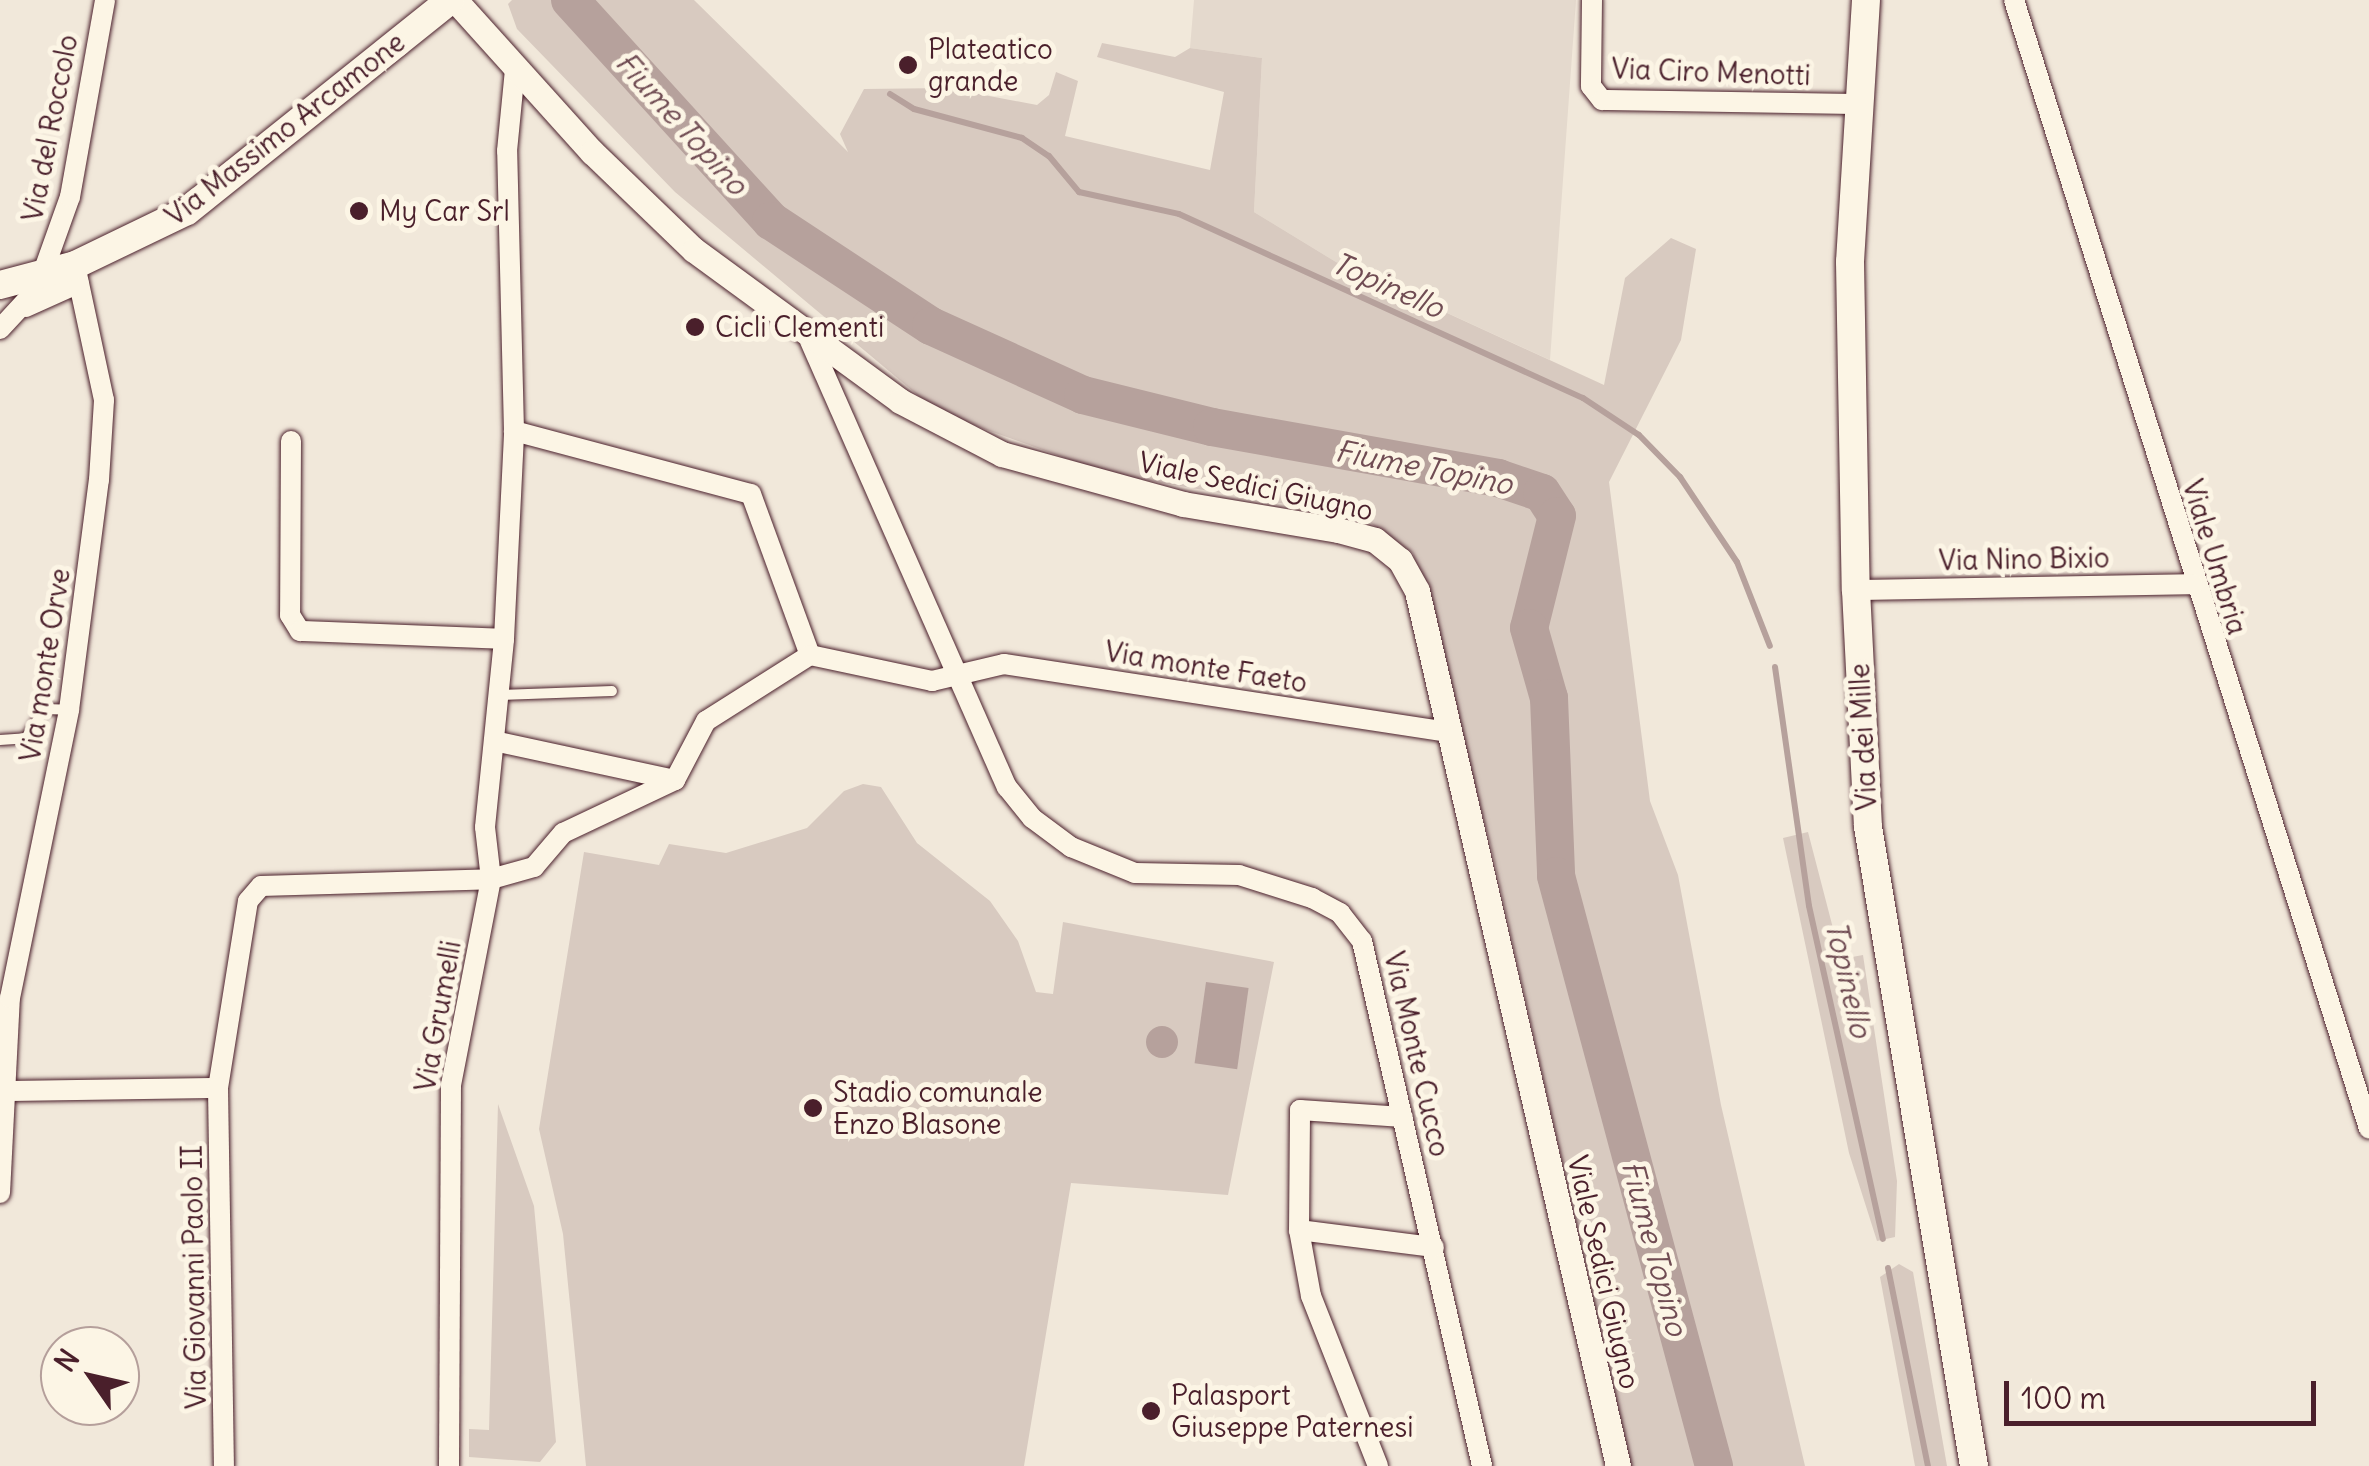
<!DOCTYPE html>
<html>
<head>
<meta charset="utf-8">
<style>
	body { margin:0 }
	#map { position:relative; width:2369px; height:1466px; overflow:hidden; background:#f1e8da; font-family:Delius,sans-serif }
	div>[style] { position:absolute }
	.built>* { inset:0; background:#e4d9cd }
	.green>* { inset:0; background:#d8cac0 }
	.water>* { inset:0; background:#b6a19c; transform-origin:0 0 }
	.round { border-radius:50% }
	.stream>* { height:6px; margin:-3px; padding:0 3px; transform-origin:3px; border-radius:3px; background:#b6a19c }
	.river>* { height:38px; margin:-19px; padding:0 19px; transform-origin:19px; border-radius:19px; background:#b6a19c }
	.roads { filter:drop-shadow(0 0 2px #4a1f2b) drop-shadow(0 0 2px #4a1f2b) }
	.service>* { height:10px; margin:-5px; padding:0 5px; transform-origin:5px; border-radius:5px; background:#fcf5e5 }
	.minor>* { height:20px; margin:-10px; padding:0 10px; transform-origin:10px; border-radius:10px; background:#fcf5e5 }
	.tertiary>* { height:25px; margin:-12.5px; padding:0 12.5px; transform-origin:12.5px; border-radius:12.5px; background:#fcf5e5 }
	.secondary>* { height:28px; margin:-14px; padding:0 14px; transform-origin:14px; border-radius:14px; background:#fcf5e5 }
	.dots>* { width:28px; height:28px; translate:-50% -50%; box-sizing:border-box; border:5px solid #fcf5e5; border-radius:50% }
	span { translate:-50% -50%; white-space:nowrap; text-align:center; line-height:1.15; -webkit-text-stroke:10px #fcf5e5; paint-order:stroke }
	.poi-label { font-size:28px; color:#4a1f2b }
	.left { translate:0 -50%; text-align:left }
	.street-label { font-size:28px; color:#4a1f2b }
	.water-label { font-size:30px; color:#704c53; font-style:italic }
	.north { position:absolute; left:40px; top:1326px; width:100px; height:100px; box-sizing:border-box; background:#fcf5e5; border:2px solid #b59f9b; border-radius:50%; rotate:304deg; font-size:28px; font-weight:700; line-height:40px; text-align:center; color:#4a1f2b }
	.north::after { content:''; display:block; margin:auto; width:35px; height:45px; background:#4a1f2b; clip-path:polygon(50% 0,100% 100%,50% 72%,0 100%) }
	.scale { position:absolute; left:2004px; top:1381px; width:312px; height:45px; box-sizing:border-box; border:5px solid #4a1f2b; border-top:0; padding-left:12px; font-size:30px; line-height:35px; white-space:nowrap; color:#4a1f2b; -webkit-text-stroke:8px #fcf5e5; paint-order:stroke }
</style>
</head>
<body>
<div id="map">
	<div class="built">
		<div style="clip-path:polygon(1194px 0,1576px 0,1550px 360px,1336px 262px,1254px 212px,1262px 58px,1190px 48px)"></div>
	</div>
	<div class="green">
		<div style="clip-path:polygon(512px 0,694px 0,848px 152px,840px 134px,864px 89px,947px 88px,1037px 105px,1049px 95px,1056px 72px,1078px 81px,1065px 136px,1210px 170px,1224px 92px,1097px 57px,1102px 43px,1175px 57px,1190px 48px,1262px 58px,1254px 212px,1336px 262px,1604px 385px,1625px 278px,1671px 238px,1696px 249px,1681px 340px,1609px 482px,1650px 801px,1678px 875px,1721px 1105px,1805px 1466px,1631px 1466px,1491px 846px,1413px 553px,1362px 517px,1110px 474px,962px 421px,920px 397px,675px 192px,517px 29px,508px 4px)"></div>
		<div style="clip-path:polygon(863px 784px,881px 787px,917px 843px,990px 901px,1018px 941px,1036px 992px,1053px 994px,1063px 922px,1274px 962px,1228px 1195px,1071px 1183px,1024px 1466px,586px 1466px,563px 1234px,539px 1129px,584px 852px,659px 865px,669px 844px,726px 853px,807px 828px,844px 791px)"></div>
		<div style="clip-path:polygon(1808px 832px,1841px 959px,1863px 955px,1897px 1181px,1895px 1237px,1877px 1241px,1849px 1153px,1783px 838px)"></div>
		<div style="clip-path:polygon(498px 1104px,534px 1206px,556px 1442px,540px 1462px,469px 1457px,469px 1429px,489px 1430px)"></div>
		<div style="clip-path:polygon(1899px 1264px,1913px 1272px,1947px 1466px,1915px 1466px,1880px 1277px)"></div>
	</div>
	<div class="water">
		<div style="left:1206px;top:982px;width:43px;height:82px;rotate:8deg"></div>
		<div class="round" style="left:1146px;top:1026px;width:32px;height:32px"></div>
	</div>
	<div class="stream">
		<div style="left:890px;top:94px;width:28px;rotate:32deg"></div>
		<div style="left:914px;top:109px;width:112px;rotate:15deg"></div>
		<div style="left:1022px;top:138px;width:32px;rotate:34deg"></div>
		<div style="left:1049px;top:156px;width:47px;rotate:50.2deg"></div>
		<div style="left:1079px;top:192px;width:102px;rotate:12.4deg"></div>
		<div style="left:1179px;top:214px;width:444px;rotate:24.5deg"></div>
		<div style="left:1583px;top:398px;width:67px;rotate:33.5deg"></div>
		<div style="left:1639px;top:435px;width:59px;rotate:45.7deg"></div>
		<div style="left:1680px;top:477px;width:102px;rotate:56.2deg"></div>
		<div style="left:1737px;top:562px;width:90px;rotate:68.6deg"></div>
		<div style="left:1775px;top:667px;width:241px;rotate:81.9deg"></div>
		<div style="left:1809px;top:906px;width:341px;rotate:77.5deg"></div>
		<div style="left:1888px;top:1268px;width:202px;rotate:78.6deg"></div>
	</div>
	<div class="river">
		<div style="left:570px;top:0;width:299px;rotate:47.7deg"></div>
		<div style="left:771px;top:221px;width:191px;rotate:33.3deg"></div>
		<div style="left:931px;top:326px;width:167px;rotate:24.4deg"></div>
		<div style="left:1083px;top:395px;width:133px;rotate:13.9deg"></div>
		<div style="left:1212px;top:427px;width:291px;rotate:10.1deg"></div>
		<div style="left:1498px;top:478px;width:46px;rotate:18.8deg"></div>
		<div style="left:1542px;top:493px;width:27px;rotate:57deg"></div>
		<div style="left:1557px;top:516px;width:115px;rotate:104deg"></div>
		<div style="left:1529px;top:628px;width:73px;rotate:74.1deg"></div>
		<div style="left:1549px;top:698px;width:178px;rotate:87.7deg"></div>
		<div style="left:1556px;top:876px;width:611px;rotate:75.01deg"></div>
	</div>
	<div class="roads">
		<div class="service">
			<div style="left:500px;top:695px;width:112px;rotate:-2deg"></div>
			<div style="left:0;top:740px;width:26px;rotate:-4deg"></div>
			<div style="left:26px;top:738px;width:35px;rotate:-57deg"></div>
			<div style="left:45px;top:709px;width:24px;rotate:2deg"></div>
		</div>
		<div class="minor">
			<div style="left:1592px;top:0;width:86px;rotate:90.7deg"></div>
			<div style="left:1591px;top:86px;width:18px;rotate:52deg"></div>
			<div style="left:1602px;top:100px;width:258px;rotate:0.9deg"></div>
			<div style="left:2014px;top:0;width:1183px;rotate:72.54deg"></div>
			<div style="left:26px;top:307px;width:58px;rotate:-24.4deg"></div>
			<div style="left:0;top:329px;width:54px;rotate:-47.2deg"></div>
			<div style="left:37px;top:289px;width:98px;rotate:-70.3deg"></div>
			<div style="left:70px;top:197px;width:200px;rotate:-79.9deg"></div>
			<div style="left:810px;top:341px;width:488px;rotate:66.2deg"></div>
			<div style="left:1007px;top:787px;width:40px;rotate:51deg"></div>
			<div style="left:1032px;top:818px;width:49px;rotate:36.6deg"></div>
			<div style="left:1071px;top:847px;width:69px;rotate:22.1deg"></div>
			<div style="left:1135px;top:873px;width:104px;rotate:1.1deg"></div>
			<div style="left:1239px;top:875px;width:77px;rotate:17.5deg"></div>
			<div style="left:1312px;top:898px;width:32px;rotate:28deg"></div>
			<div style="left:1340px;top:913px;width:36px;rotate:52deg"></div>
			<div style="left:1362px;top:941px;width:539px;rotate:77.12deg"></div>
			<div style="left:514px;top:431px;width:245px;rotate:14.9deg"></div>
			<div style="left:751px;top:494px;width:171px;rotate:69.9deg"></div>
			<div style="left:291px;top:441px;width:174px;rotate:90.3deg"></div>
			<div style="left:290px;top:615px;width:19px;rotate:58deg"></div>
			<div style="left:300px;top:631px;width:204px;rotate:2.2deg"></div>
			<div style="left:1856px;top:590px;width:337px;rotate:-1deg"></div>
			<div style="left:494px;top:741px;width:185px;rotate:12.2deg"></div>
			<div style="left:218px;top:1088px;width:189px;rotate:-80.9deg"></div>
			<div style="left:248px;top:901px;width:20px;rotate:-49deg"></div>
			<div style="left:261px;top:886px;width:230px;rotate:-1.7deg"></div>
			<div style="left:491px;top:879px;width:45px;rotate:-15.6deg"></div>
			<div style="left:534px;top:867px;width:45px;rotate:-49.5deg"></div>
			<div style="left:563px;top:833px;width:124px;rotate:-25.3deg"></div>
			<div style="left:675px;top:780px;width:67px;rotate:-62.3deg"></div>
			<div style="left:706px;top:721px;width:123px;rotate:-32.4deg"></div>
			<div style="left:810px;top:655px;width:125px;rotate:12deg"></div>
			<div style="left:932px;top:681px;width:74px;rotate:-13.3deg"></div>
			<div style="left:1004px;top:664px;width:450px;rotate:8.7deg"></div>
			<div style="left:3px;top:1091px;width:215px;rotate:-0.8deg"></div>
			<div style="left:218px;top:1088px;width:378px;rotate:89.1deg"></div>
			<div style="left:0;top:1193px;width:195px;rotate:-87.1deg"></div>
			<div style="left:10px;top:998px;width:294px;rotate:-78.4deg"></div>
			<div style="left:69px;top:710px;width:232px;rotate:-82.6deg"></div>
			<div style="left:99px;top:480px;width:80px;rotate:-86.4deg"></div>
			<div style="left:104px;top:400px;width:138px;rotate:-102.1deg"></div>
			<div style="left:1299px;top:1230px;width:136px;rotate:7.2deg"></div>
			<div style="left:449px;top:1466px;width:381px;rotate:-89.7deg"></div>
			<div style="left:451px;top:1085px;width:210px;rotate:-79deg"></div>
			<div style="left:491px;top:879px;width:52px;rotate:-96.6deg"></div>
			<div style="left:485px;top:827px;width:189px;rotate:-84.2deg"></div>
			<div style="left:504px;top:639px;width:208px;rotate:-87.2deg"></div>
			<div style="left:514px;top:431px;width:280px;rotate:-91.4deg"></div>
			<div style="left:507px;top:151px;width:81px;rotate:-84.4deg"></div>
			<div style="left:1378px;top:1466px;width:183px;rotate:-111.5deg"></div>
			<div style="left:1311px;top:1296px;width:67px;rotate:-100.3deg"></div>
			<div style="left:1299px;top:1230px;width:120px;rotate:-89.5deg"></div>
			<div style="left:1300px;top:1110px;width:103px;rotate:3.9deg"></div>
		</div>
		<div class="tertiary">
			<div style="left:455px;top:0;width:205px;rotate:48deg"></div>
			<div style="left:592px;top:152px;width:141px;rotate:43.9deg"></div>
			<div style="left:694px;top:250px;width:255px;rotate:36.2deg"></div>
			<div style="left:900px;top:401px;width:115px;rotate:27.5deg"></div>
			<div style="left:1002px;top:454px;width:188px;rotate:15.4deg"></div>
			<div style="left:1183px;top:504px;width:157px;rotate:9.5deg"></div>
			<div style="left:1338px;top:530px;width:38px;rotate:15deg"></div>
			<div style="left:1375px;top:540px;width:32px;rotate:39deg"></div>
			<div style="left:1400px;top:560px;width:35px;rotate:61deg"></div>
			<div style="left:1417px;top:591px;width:898px;rotate:77.06deg"></div>
		</div>
		<div class="secondary">
			<div style="left:1866px;top:0;width:262px;rotate:93.5deg"></div>
			<div style="left:1850px;top:262px;width:328px;rotate:89deg"></div>
			<div style="left:1856px;top:590px;width:237px;rotate:87.1deg"></div>
			<div style="left:1868px;top:827px;width:648px;rotate:80.58deg"></div>
			<div style="left:0;top:285px;width:78px;rotate:-14.9deg"></div>
			<div style="left:75px;top:265px;width:124px;rotate:-25.7deg"></div>
			<div style="left:187px;top:211px;width:337px;rotate:-38.7deg"></div>
		</div>
	</div>
	<div class="dots">
		<div style="left:908px;top:65px;background:#4a1f2b"></div>
		<div style="left:359px;top:211px;background:#4a1f2b"></div>
		<div style="left:695px;top:327px;background:#4a1f2b"></div>
		<div style="left:813px;top:1108px;background:#4a1f2b"></div>
		<div style="left:1151px;top:1411px;background:#4a1f2b"></div>
	</div>
	<div class="poi-label">
		<span class="left" style="left:928px;top:65px">Plateatico<br>grande</span>
		<span class="left" style="left:379px;top:211px">My Car Srl</span>
		<span class="left" style="left:715px;top:327px">Cicli Clementi</span>
		<span class="left" style="left:833px;top:1108px">Stadio comunale<br>Enzo Blasone</span>
		<span class="left" style="left:1171px;top:1411px">Palasport<br>Giuseppe Paternesi</span>
	</div>
	<div class="street-label">
		<span style="left:1711px;top:72px;rotate:2deg">Via Ciro Menotti</span>
		<span style="left:50px;top:128px;rotate:-79deg">Via del Roccolo</span>
		<span style="left:285px;top:129px;rotate:-38deg">Via Massimo Arcamone</span>
		<span style="left:1256px;top:486px;rotate:12deg">Viale Sedici Giugno</span>
		<span style="left:2215px;top:557px;rotate:73deg">Viale Umbria</span>
		<span style="left:2024px;top:559px;rotate:-1deg">Via Nino Bixio</span>
		<span style="left:45px;top:665px;rotate:-81deg">Via monte Orve</span>
		<span style="left:1206px;top:667px;rotate:9deg">Via monte Faeto</span>
		<span style="left:1863px;top:737px;rotate:-93deg">Via dei Mille</span>
		<span style="left:438px;top:1016px;rotate:-80deg">Via Grumelli</span>
		<span style="left:1417px;top:1054px;rotate:77deg">Via Monte Cucco</span>
		<span style="left:1604px;top:1272px;rotate:77deg">Viale Sedici Giugno</span>
		<span style="left:194px;top:1277px;rotate:-91deg">Via Giovanni Paolo II</span>
	</div>
	<div class="water-label">
		<span style="left:682px;top:123px;rotate:48deg">Fiume Topino</span>
		<span style="left:1388px;top:285px;rotate:24deg">Topinello</span>
		<span style="left:1424px;top:467px;rotate:11deg">Fiume Topino</span>
		<span style="left:1849px;top:979px;rotate:77deg">Topinello</span>
		<span style="left:1655px;top:1248px;rotate:75deg">Fiume Topino</span>
	</div>
	<div class="north">N</div>
	<div class="scale">100 m</div>
</div>
</body>
</html>
